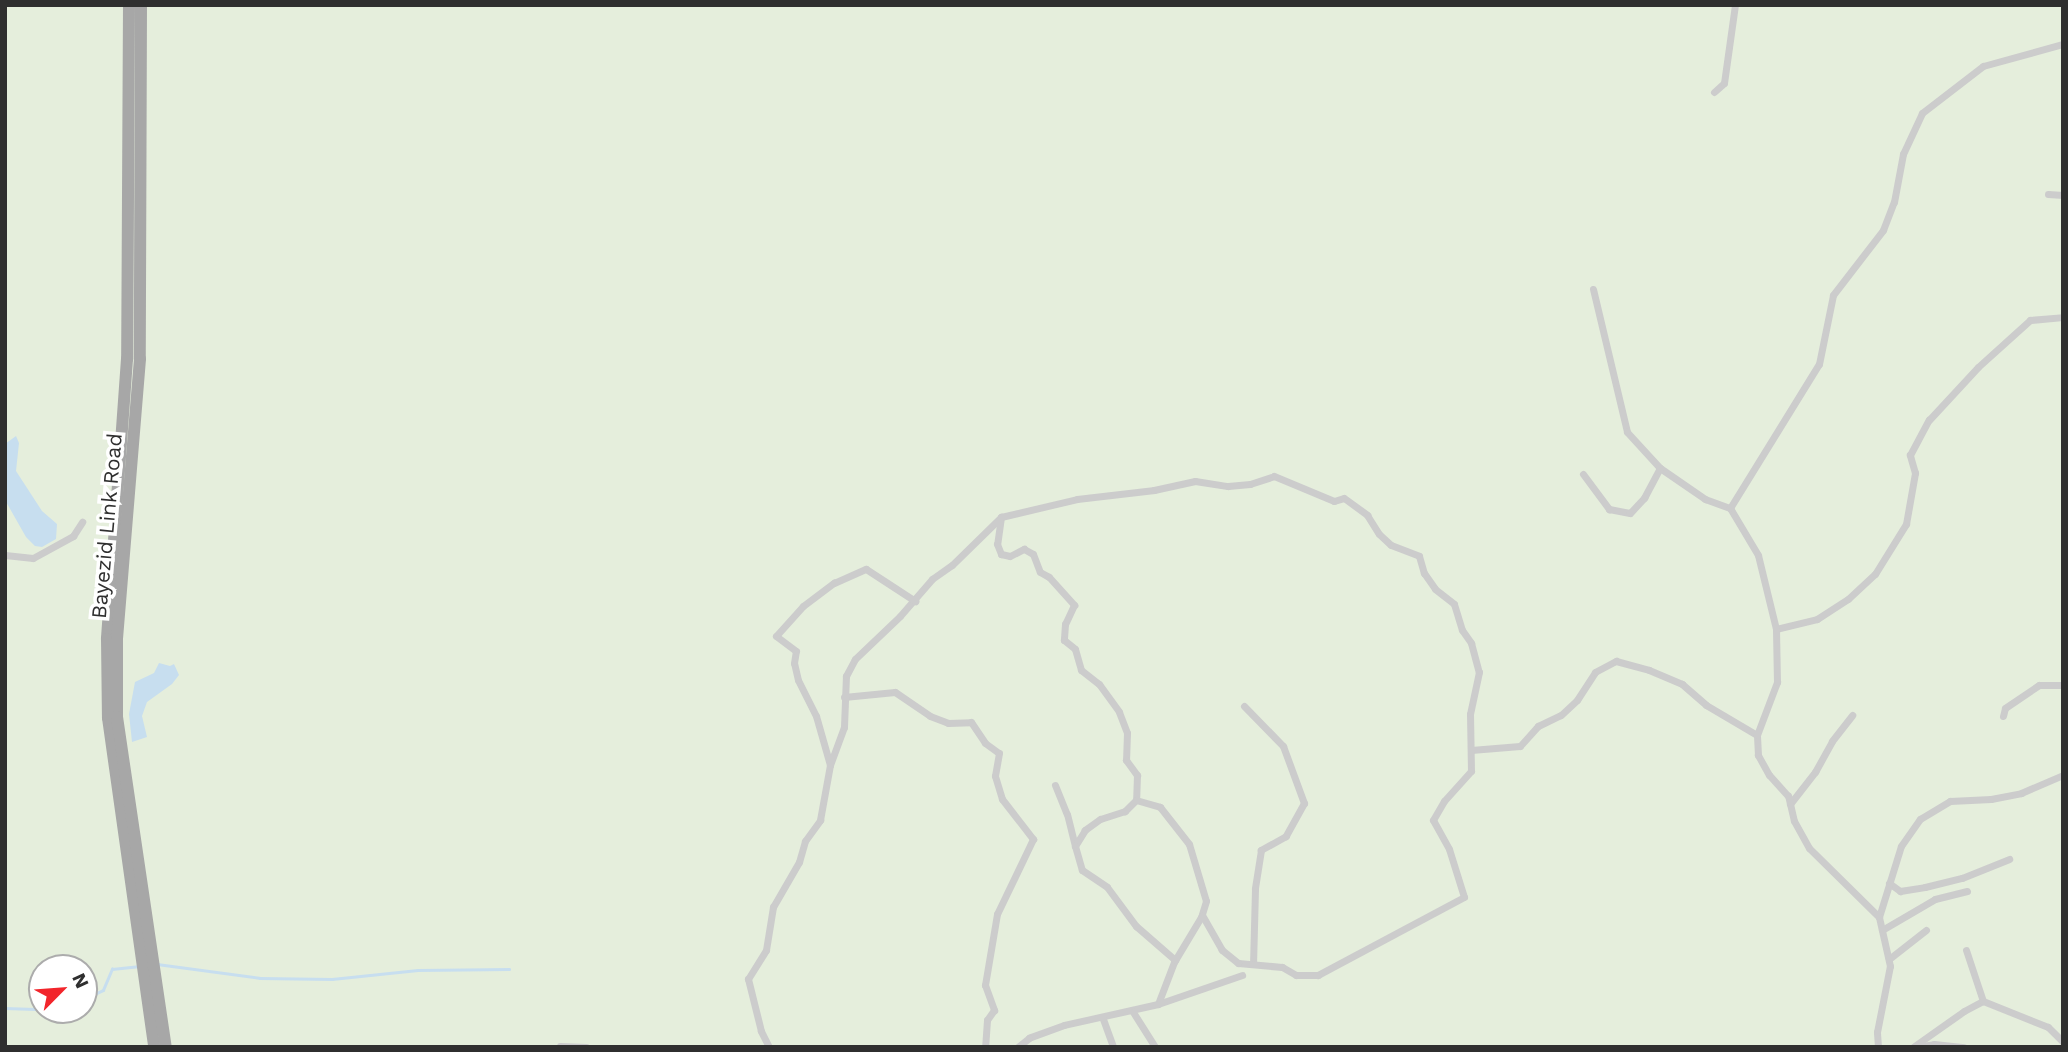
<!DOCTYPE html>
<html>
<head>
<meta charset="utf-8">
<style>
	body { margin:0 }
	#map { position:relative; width:2068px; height:1052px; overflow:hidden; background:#fff; font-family:"Work Sans",sans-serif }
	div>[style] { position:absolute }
	.green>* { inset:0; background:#e5eedc }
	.water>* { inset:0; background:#c7deef }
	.stream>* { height:2.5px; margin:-1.25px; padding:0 1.25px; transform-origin:1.25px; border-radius:1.25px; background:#c7deef }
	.minor>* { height:7px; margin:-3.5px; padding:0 3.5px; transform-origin:3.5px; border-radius:3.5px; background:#ccc }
	.primary>* { height:12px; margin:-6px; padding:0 6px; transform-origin:6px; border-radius:6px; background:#a7a7a7 }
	span { translate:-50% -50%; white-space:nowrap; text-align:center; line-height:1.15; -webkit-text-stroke:7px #fff; paint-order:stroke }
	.street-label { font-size:21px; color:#2f2f2f }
	.frame { position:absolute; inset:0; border:7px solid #2f2f2f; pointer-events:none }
	.north { position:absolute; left:28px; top:954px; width:70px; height:70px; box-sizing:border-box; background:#fff; border:2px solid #acacac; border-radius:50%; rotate:65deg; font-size:19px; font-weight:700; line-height:28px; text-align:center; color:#2f2f2f }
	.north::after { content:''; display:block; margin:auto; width:24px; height:32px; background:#f2252b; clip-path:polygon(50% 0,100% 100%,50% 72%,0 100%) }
</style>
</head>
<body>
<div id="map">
	<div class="green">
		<div style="clip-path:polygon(evenodd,5px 5px,2063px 5px,2063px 1047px,5px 1047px,5px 5px,42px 968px,84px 968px,84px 1010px,42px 1010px,42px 968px)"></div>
	</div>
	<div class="water">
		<div style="clip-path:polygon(16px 436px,19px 443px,16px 471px,42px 511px,57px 524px,56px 539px,42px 547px,35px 546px,26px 537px,5px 500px,5px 444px)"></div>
		<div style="clip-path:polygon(159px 663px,170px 666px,174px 664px,179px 675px,172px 684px,147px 702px,142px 716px,147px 737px,132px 742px,129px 714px,135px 682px,154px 673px)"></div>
	</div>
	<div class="stream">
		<div style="left:157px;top:964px;width:104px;rotate:7.7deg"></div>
		<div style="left:260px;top:978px;width:72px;rotate:0.8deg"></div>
		<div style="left:332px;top:979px;width:86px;rotate:-6deg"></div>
		<div style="left:418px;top:970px;width:91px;rotate:-0.6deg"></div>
		<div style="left:84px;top:999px;width:21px;rotate:-25deg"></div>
		<div style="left:103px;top:990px;width:23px;rotate:-67deg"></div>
		<div style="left:112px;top:969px;width:28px;rotate:-6deg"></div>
		<div style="left:5px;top:1008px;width:37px;rotate:2deg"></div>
	</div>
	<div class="minor">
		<div style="left:1714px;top:92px;width:13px;rotate:-42deg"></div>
		<div style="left:1724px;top:83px;width:79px;rotate:-82deg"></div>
		<div style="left:2048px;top:194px;width:15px;rotate:4deg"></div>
		<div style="left:1593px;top:289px;width:147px;rotate:76.6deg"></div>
		<div style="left:1627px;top:432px;width:49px;rotate:47.5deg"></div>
		<div style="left:1660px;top:468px;width:55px;rotate:34.6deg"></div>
		<div style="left:1705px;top:499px;width:27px;rotate:20deg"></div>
		<div style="left:1583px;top:474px;width:44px;rotate:53.4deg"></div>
		<div style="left:1609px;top:509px;width:21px;rotate:11deg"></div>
		<div style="left:1630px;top:513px;width:21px;rotate:-47deg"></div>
		<div style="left:1644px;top:498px;width:34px;rotate:-62deg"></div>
		<div style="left:1001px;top:517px;width:27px;rotate:98deg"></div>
		<div style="left:997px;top:544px;width:11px;rotate:68deg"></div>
		<div style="left:1001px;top:554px;width:9px;rotate:13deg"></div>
		<div style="left:1010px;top:556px;width:16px;rotate:-27deg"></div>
		<div style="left:1024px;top:549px;width:10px;rotate:29deg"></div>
		<div style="left:1033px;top:554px;width:19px;rotate:69deg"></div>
		<div style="left:1040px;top:572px;width:10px;rotate:29deg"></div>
		<div style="left:1049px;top:577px;width:38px;rotate:48deg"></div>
		<div style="left:1074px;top:605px;width:21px;rotate:115deg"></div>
		<div style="left:1065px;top:624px;width:16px;rotate:94deg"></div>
		<div style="left:1064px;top:640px;width:14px;rotate:39deg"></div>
		<div style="left:1075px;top:649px;width:22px;rotate:74deg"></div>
		<div style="left:1081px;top:670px;width:23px;rotate:38deg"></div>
		<div style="left:1099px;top:684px;width:34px;rotate:54deg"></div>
		<div style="left:1119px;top:712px;width:22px;rotate:69deg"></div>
		<div style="left:1127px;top:733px;width:27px;rotate:92deg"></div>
		<div style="left:1126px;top:760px;width:19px;rotate:54deg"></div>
		<div style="left:1137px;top:775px;width:25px;rotate:92deg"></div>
		<div style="left:1136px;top:800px;width:25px;rotate:16deg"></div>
		<div style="left:1160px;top:807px;width:47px;rotate:51.9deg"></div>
		<div style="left:1189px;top:844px;width:59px;rotate:73.4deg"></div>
		<div style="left:1206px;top:901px;width:17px;rotate:107deg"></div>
		<div style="left:1201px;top:917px;width:52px;rotate:121deg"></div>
		<div style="left:1174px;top:962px;width:45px;rotate:110.9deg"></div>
		<div style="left:1158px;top:1004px;width:96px;rotate:167.4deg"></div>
		<div style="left:1064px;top:1025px;width:37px;rotate:160deg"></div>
		<div style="left:1029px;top:1038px;width:14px;rotate:141deg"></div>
		<div style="left:5px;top:555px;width:28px;rotate:6deg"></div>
		<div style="left:33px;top:558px;width:46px;rotate:-28.8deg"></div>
		<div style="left:73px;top:536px;width:17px;rotate:-57deg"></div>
		<div style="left:1776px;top:629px;width:42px;rotate:-13.7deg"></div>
		<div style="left:1817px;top:619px;width:37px;rotate:-33deg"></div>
		<div style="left:1848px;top:599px;width:37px;rotate:-43deg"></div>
		<div style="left:1875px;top:574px;width:59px;rotate:-58.2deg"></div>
		<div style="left:1906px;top:524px;width:52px;rotate:-80deg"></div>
		<div style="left:1915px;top:473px;width:19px;rotate:-106deg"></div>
		<div style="left:1910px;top:455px;width:40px;rotate:-62deg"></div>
		<div style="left:1929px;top:420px;width:72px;rotate:-47.2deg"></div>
		<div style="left:1978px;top:367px;width:70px;rotate:-42.1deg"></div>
		<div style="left:2030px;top:320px;width:33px;rotate:-5deg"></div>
		<div style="left:844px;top:697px;width:51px;rotate:-5.6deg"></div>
		<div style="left:895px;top:692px;width:42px;rotate:34.4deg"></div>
		<div style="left:930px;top:716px;width:19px;rotate:21deg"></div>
		<div style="left:948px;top:723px;width:23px;rotate:-2deg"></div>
		<div style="left:971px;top:722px;width:25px;rotate:56deg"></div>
		<div style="left:985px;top:743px;width:17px;rotate:36deg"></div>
		<div style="left:999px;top:753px;width:23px;rotate:100deg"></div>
		<div style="left:995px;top:776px;width:24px;rotate:73deg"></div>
		<div style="left:1002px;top:799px;width:51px;rotate:52.2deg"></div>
		<div style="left:1033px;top:839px;width:83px;rotate:115.6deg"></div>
		<div style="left:997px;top:914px;width:72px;rotate:99.6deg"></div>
		<div style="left:985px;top:985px;width:27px;rotate:70deg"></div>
		<div style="left:994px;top:1010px;width:12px;rotate:125deg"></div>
		<div style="left:987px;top:1020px;width:27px;rotate:94deg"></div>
		<div style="left:1244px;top:706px;width:56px;rotate:45.7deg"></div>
		<div style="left:1283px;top:746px;width:61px;rotate:69.8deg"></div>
		<div style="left:1304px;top:803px;width:38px;rotate:119deg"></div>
		<div style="left:1286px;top:836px;width:29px;rotate:151deg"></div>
		<div style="left:1261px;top:850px;width:39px;rotate:99deg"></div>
		<div style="left:1255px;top:889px;width:74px;rotate:91.5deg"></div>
		<div style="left:2003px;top:716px;width:8px;rotate:-76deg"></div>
		<div style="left:2005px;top:708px;width:41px;rotate:-34.1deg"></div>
		<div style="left:2039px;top:685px;width:24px"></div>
		<div style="left:1471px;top:750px;width:49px;rotate:-4.7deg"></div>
		<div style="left:1520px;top:746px;width:27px;rotate:-48deg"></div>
		<div style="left:1538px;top:726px;width:25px;rotate:-26deg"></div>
		<div style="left:1561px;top:715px;width:22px;rotate:-43deg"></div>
		<div style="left:1577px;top:700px;width:33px;rotate:-57deg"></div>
		<div style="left:1595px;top:672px;width:24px;rotate:-28deg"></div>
		<div style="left:1616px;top:661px;width:34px;rotate:15deg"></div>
		<div style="left:1649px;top:670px;width:36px;rotate:23deg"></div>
		<div style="left:1682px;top:684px;width:32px;rotate:41deg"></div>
		<div style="left:1706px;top:705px;width:59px;rotate:30.5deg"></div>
		<div style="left:830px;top:765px;width:40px;rotate:-69.8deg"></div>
		<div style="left:844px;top:727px;width:51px;rotate:-87.8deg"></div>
		<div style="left:846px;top:676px;width:19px;rotate:-62deg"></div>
		<div style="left:855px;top:659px;width:62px;rotate:-43.7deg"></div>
		<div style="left:900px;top:616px;width:49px;rotate:-49.1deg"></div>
		<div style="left:932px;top:579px;width:24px;rotate:-35deg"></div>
		<div style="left:952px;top:565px;width:69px;rotate:-44.4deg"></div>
		<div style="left:1001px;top:517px;width:78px;rotate:-13.3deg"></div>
		<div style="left:1077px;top:499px;width:78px;rotate:-6.7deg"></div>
		<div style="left:1154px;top:490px;width:42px;rotate:-12.4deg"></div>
		<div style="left:1195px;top:481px;width:33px;rotate:9deg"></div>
		<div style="left:1228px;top:486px;width:22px;rotate:-5deg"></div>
		<div style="left:1250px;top:484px;width:25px;rotate:-18deg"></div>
		<div style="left:1274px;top:476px;width:65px;rotate:22.6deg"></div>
		<div style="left:1334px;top:501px;width:10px;rotate:-17deg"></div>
		<div style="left:1344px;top:498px;width:29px;rotate:36deg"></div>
		<div style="left:1367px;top:515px;width:22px;rotate:58deg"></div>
		<div style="left:1379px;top:534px;width:16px;rotate:43deg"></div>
		<div style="left:1391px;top:545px;width:30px;rotate:21deg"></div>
		<div style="left:1419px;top:556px;width:18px;rotate:74deg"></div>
		<div style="left:1424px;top:573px;width:19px;rotate:55deg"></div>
		<div style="left:1435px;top:589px;width:24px;rotate:38deg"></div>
		<div style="left:1454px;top:604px;width:27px;rotate:73deg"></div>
		<div style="left:1462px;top:630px;width:16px;rotate:55deg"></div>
		<div style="left:1471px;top:643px;width:30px;rotate:75deg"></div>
		<div style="left:1479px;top:672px;width:43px;rotate:102.1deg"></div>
		<div style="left:1470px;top:714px;width:57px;rotate:89deg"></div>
		<div style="left:1471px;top:771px;width:40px;rotate:132deg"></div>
		<div style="left:1444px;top:801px;width:22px;rotate:120deg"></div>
		<div style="left:1433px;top:820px;width:33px;rotate:61deg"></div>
		<div style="left:1449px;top:849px;width:50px;rotate:72.6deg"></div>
		<div style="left:1464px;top:897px;width:166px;rotate:151.9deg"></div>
		<div style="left:1318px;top:975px;width:22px;rotate:180deg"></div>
		<div style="left:1296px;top:975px;width:16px;rotate:-150deg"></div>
		<div style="left:1282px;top:967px;width:44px;rotate:-174.8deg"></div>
		<div style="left:1238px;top:963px;width:21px;rotate:-141deg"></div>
		<div style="left:1222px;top:950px;width:40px;rotate:-119.7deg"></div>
		<div style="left:1055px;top:785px;width:31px;rotate:68deg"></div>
		<div style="left:1067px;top:814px;width:33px;rotate:76deg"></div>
		<div style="left:1136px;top:800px;width:16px;rotate:135deg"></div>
		<div style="left:1125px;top:811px;width:26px;rotate:162deg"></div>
		<div style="left:1100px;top:819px;width:19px;rotate:144deg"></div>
		<div style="left:1085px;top:830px;width:19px;rotate:122deg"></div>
		<div style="left:1075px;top:846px;width:25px;rotate:74deg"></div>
		<div style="left:1082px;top:870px;width:30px;rotate:34deg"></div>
		<div style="left:1107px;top:887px;width:49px;rotate:53.4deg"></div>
		<div style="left:1136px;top:926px;width:52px;rotate:41.1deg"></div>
		<div style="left:1790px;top:804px;width:41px;rotate:-52deg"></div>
		<div style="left:1815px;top:772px;width:35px;rotate:-61deg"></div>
		<div style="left:1832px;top:741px;width:33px;rotate:-52deg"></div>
		<div style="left:1889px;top:883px;width:14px;rotate:36deg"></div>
		<div style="left:1900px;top:891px;width:25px;rotate:-9deg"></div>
		<div style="left:1925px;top:887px;width:38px;rotate:-14deg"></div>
		<div style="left:1962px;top:878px;width:51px;rotate:-22deg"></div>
		<div style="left:1879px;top:917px;width:74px;rotate:-72.8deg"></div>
		<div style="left:1901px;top:846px;width:33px;rotate:-55deg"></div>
		<div style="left:1920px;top:819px;width:35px;rotate:-31deg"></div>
		<div style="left:1950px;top:801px;width:41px;rotate:-2.8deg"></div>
		<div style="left:1991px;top:799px;width:31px;rotate:-11deg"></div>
		<div style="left:2021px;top:793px;width:46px;rotate:-23.2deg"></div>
		<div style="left:1882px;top:930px;width:61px;rotate:-30.3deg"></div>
		<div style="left:1935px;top:899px;width:33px;rotate:-14deg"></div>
		<div style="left:1966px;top:950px;width:54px;rotate:71.6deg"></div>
		<div style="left:1889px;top:959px;width:47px;rotate:-38.1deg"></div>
		<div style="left:1158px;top:1004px;width:89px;rotate:-19deg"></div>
		<div style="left:1133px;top:1012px;width:41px;rotate:57.8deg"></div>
		<div style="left:1103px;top:1019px;width:30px;rotate:70deg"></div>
		<div style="left:560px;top:1046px;width:26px;rotate:2deg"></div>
		<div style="left:769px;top:1047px;width:18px;rotate:-117deg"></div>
		<div style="left:761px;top:1031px;width:54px;rotate:-104deg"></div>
		<div style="left:748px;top:979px;width:34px;rotate:-58deg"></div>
		<div style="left:766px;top:950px;width:44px;rotate:-80.8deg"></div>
		<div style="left:773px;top:907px;width:52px;rotate:-60deg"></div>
		<div style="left:799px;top:862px;width:22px;rotate:-74deg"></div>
		<div style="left:805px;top:841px;width:26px;rotate:-54deg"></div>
		<div style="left:820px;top:820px;width:56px;rotate:-79.7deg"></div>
		<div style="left:830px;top:765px;width:51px;rotate:-105.9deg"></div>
		<div style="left:816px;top:716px;width:40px;rotate:-116.6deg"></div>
		<div style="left:798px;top:680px;width:17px;rotate:-103deg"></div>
		<div style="left:794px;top:663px;width:12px;rotate:-81deg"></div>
		<div style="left:796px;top:651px;width:25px;rotate:-143deg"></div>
		<div style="left:776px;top:636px;width:40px;rotate:-48deg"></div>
		<div style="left:803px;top:606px;width:39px;rotate:-37deg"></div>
		<div style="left:834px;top:583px;width:35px;rotate:-24deg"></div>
		<div style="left:866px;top:569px;width:59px;rotate:33.1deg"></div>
		<div style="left:1878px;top:1047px;width:15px;rotate:-94deg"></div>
		<div style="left:1877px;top:1032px;width:67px;rotate:-78.9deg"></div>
		<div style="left:1890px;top:966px;width:50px;rotate:-102.7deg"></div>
		<div style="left:1879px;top:917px;width:98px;rotate:-135.4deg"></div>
		<div style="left:1809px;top:848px;width:31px;rotate:-119deg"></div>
		<div style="left:1794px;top:821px;width:26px;rotate:-103deg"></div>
		<div style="left:1788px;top:796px;width:28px;rotate:-132deg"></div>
		<div style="left:1769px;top:775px;width:23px;rotate:-119deg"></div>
		<div style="left:1758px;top:755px;width:20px;rotate:-93deg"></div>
		<div style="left:1757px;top:735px;width:57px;rotate:-69.3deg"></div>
		<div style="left:1777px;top:682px;width:53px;rotate:-91.1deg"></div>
		<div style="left:1776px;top:629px;width:76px;rotate:-103.7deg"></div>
		<div style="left:1758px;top:555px;width:55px;rotate:-120.8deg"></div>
		<div style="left:1730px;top:508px;width:169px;rotate:-58.3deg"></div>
		<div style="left:1819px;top:364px;width:70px;rotate:-78.5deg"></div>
		<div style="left:1833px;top:295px;width:82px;rotate:-52.4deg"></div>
		<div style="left:1883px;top:230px;width:30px;rotate:-69deg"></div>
		<div style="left:1894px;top:202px;width:49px;rotate:-79.4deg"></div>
		<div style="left:1903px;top:154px;width:45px;rotate:-65.1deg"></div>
		<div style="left:1922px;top:113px;width:77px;rotate:-37.6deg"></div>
		<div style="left:1983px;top:66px;width:83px;rotate:-15.4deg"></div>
		<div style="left:1913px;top:1047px;width:62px;rotate:-35.2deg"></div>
		<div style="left:1964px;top:1011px;width:21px;rotate:-28deg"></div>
		<div style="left:1983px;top:1001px;width:70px;rotate:21.8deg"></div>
		<div style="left:2048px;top:1027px;width:21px;rotate:45deg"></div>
		<div style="left:1916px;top:1047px;width:18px;rotate:-9deg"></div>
		<div style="left:1934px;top:1044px;width:30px;rotate:6deg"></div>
	</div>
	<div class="primary">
		<div style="left:129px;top:5px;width:354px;rotate:90.3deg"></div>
		<div style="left:127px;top:359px;width:281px;rotate:94.1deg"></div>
		<div style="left:107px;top:639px;width:79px;rotate:89.3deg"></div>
		<div style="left:108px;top:718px;width:332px;rotate:82deg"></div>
		<div style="left:141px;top:5px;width:354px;rotate:90.2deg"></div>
		<div style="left:140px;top:359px;width:281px;rotate:94.7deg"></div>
		<div style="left:117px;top:639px;width:78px;rotate:90deg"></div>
		<div style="left:117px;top:717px;width:334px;rotate:81.6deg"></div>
	</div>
	<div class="street-label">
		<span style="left:107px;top:526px;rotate:-85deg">Bayezid Link Road</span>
	</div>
	<div class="frame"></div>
	<div class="north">N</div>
</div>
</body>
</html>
